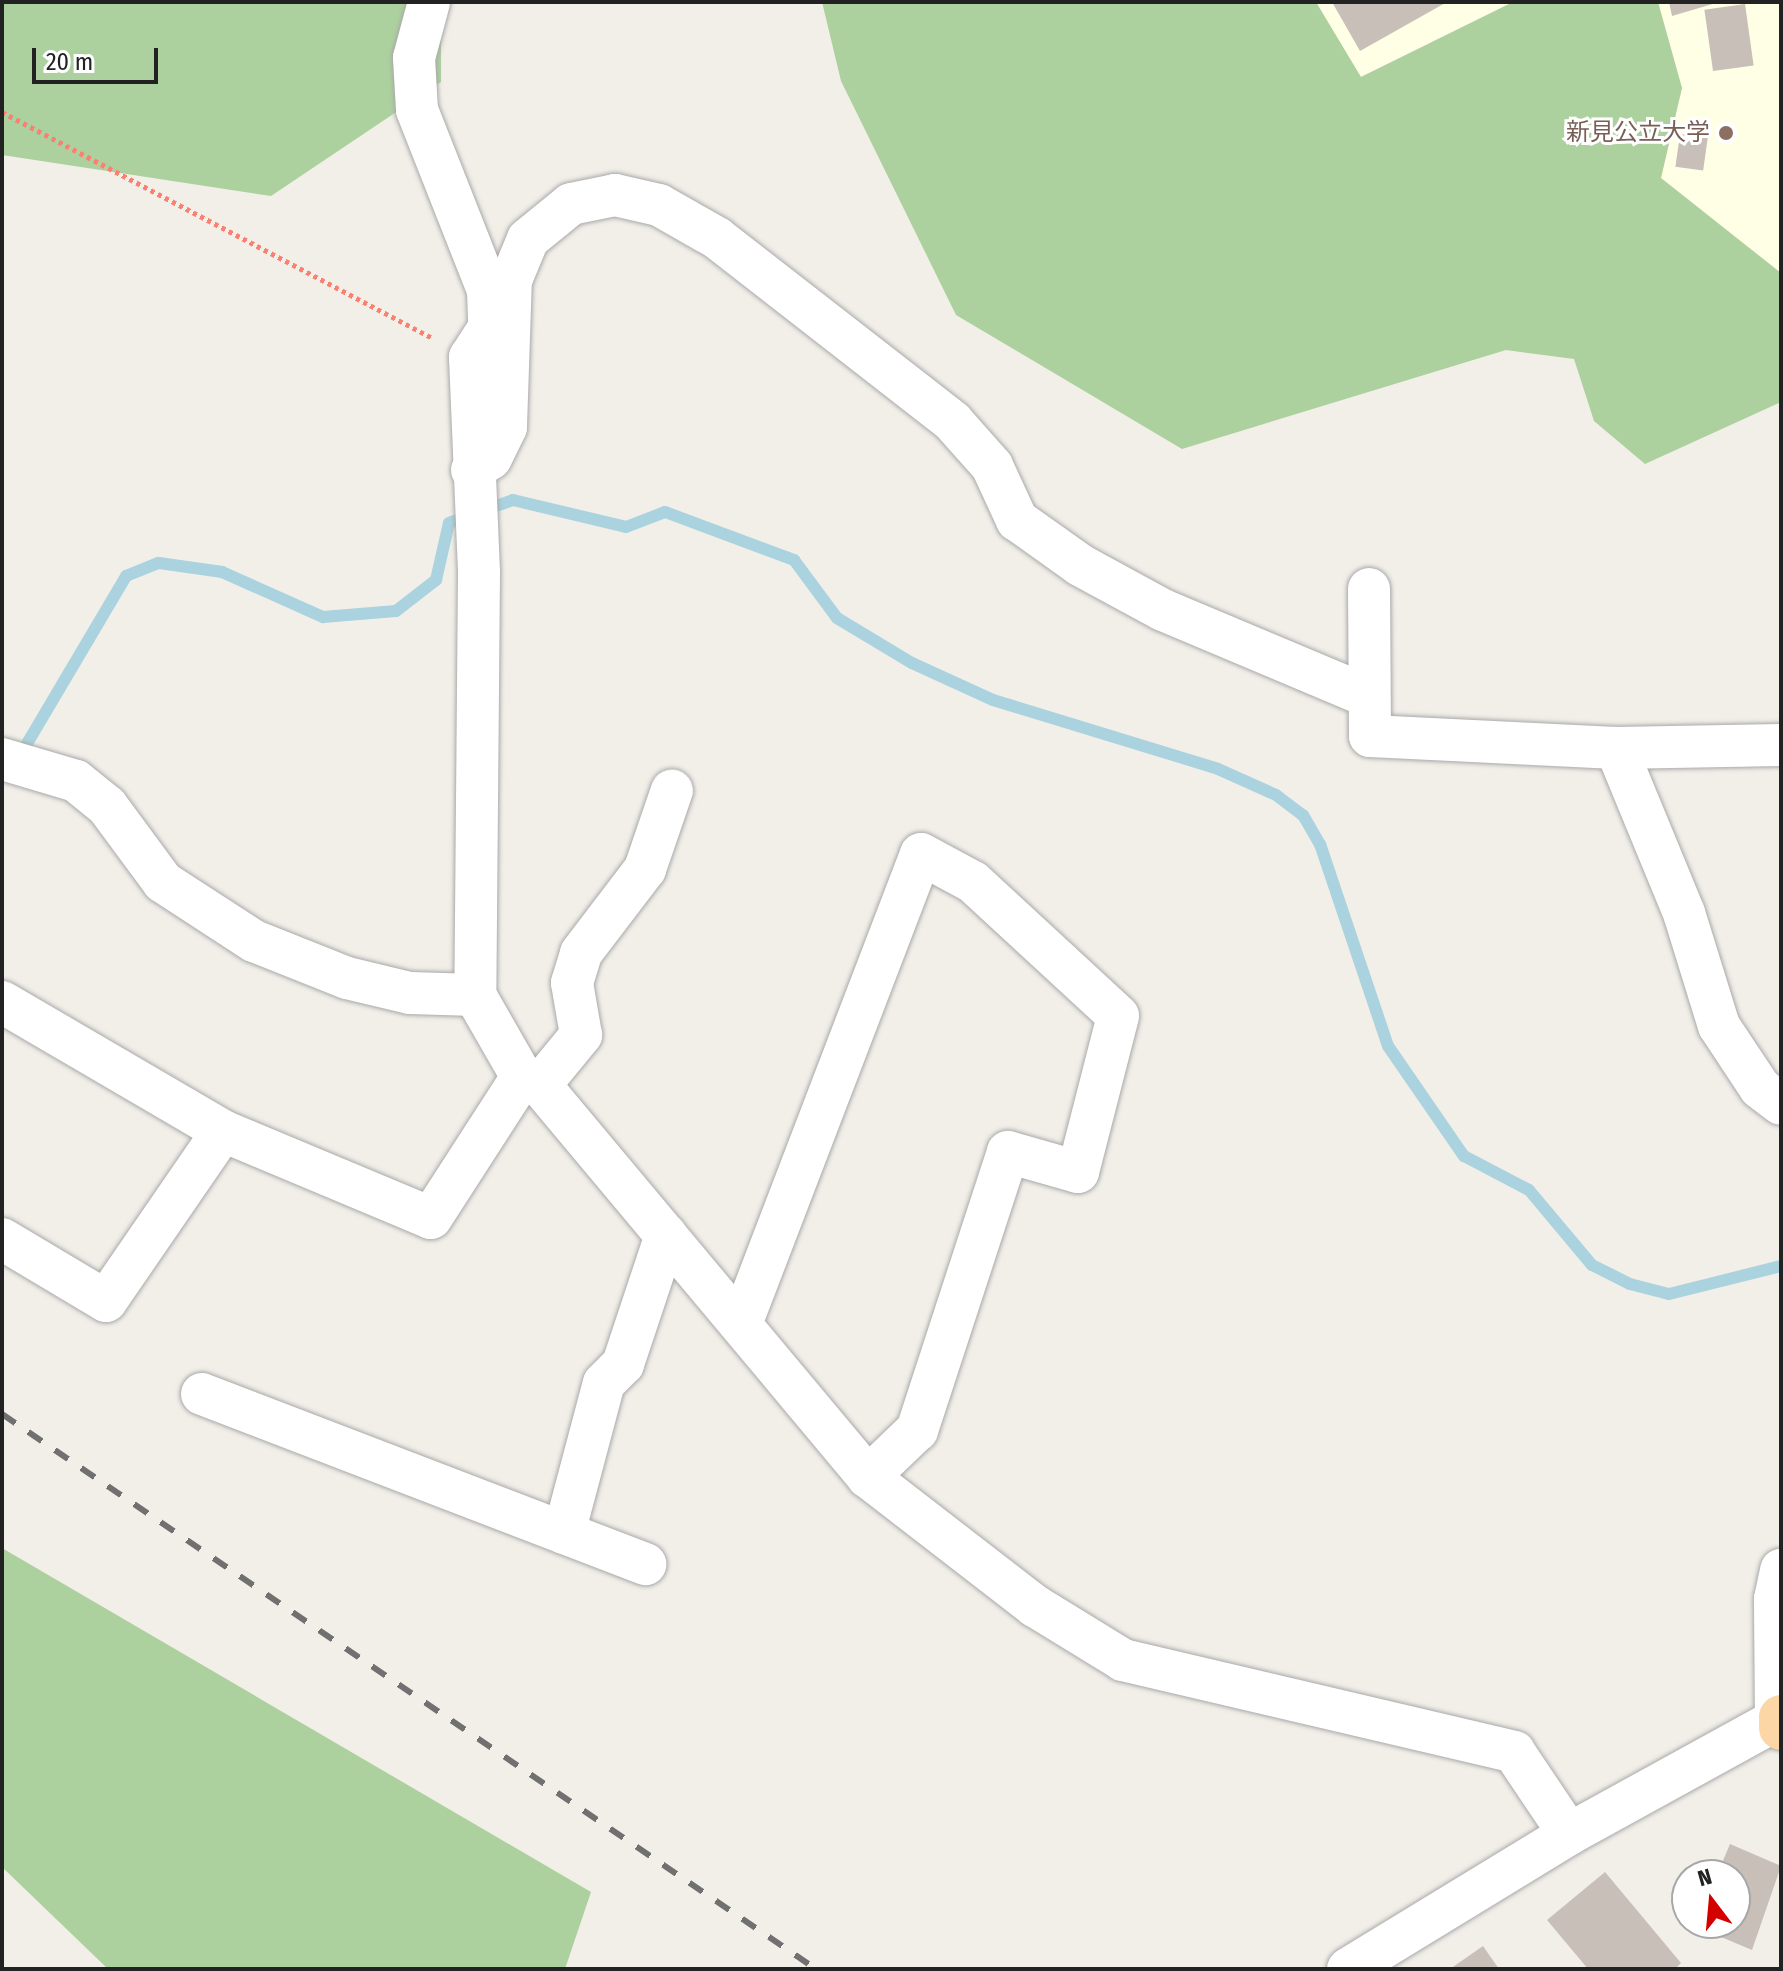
<!DOCTYPE html>
<html>
<head>
<meta charset="utf-8">
<style>
	body { margin:0 }
	#map { position:relative; width:1783px; height:1971px; overflow:hidden; background:#f2efe9; font-family:"Fira Sans Condensed","Noto Sans JP",sans-serif }
	div>[style] { position:absolute }
	.education>* { inset:0; background:#ffffe5 }
	.forest>* { inset:0; background:#add19e }
	.stream>* { height:12px; margin:-6px; padding:0 6px; transform-origin:6px; border-radius:6px; background:#aad3df }
	.building>* { inset:0; background:#c7bfb8; transform-origin:0 0 }
	.path>* { height:5px; margin-top:-2.5px; transform-origin:0; background:repeating-linear-gradient(90deg,#fa8072 0 4px,transparent 0 8px) }
	.roads { filter:drop-shadow(0 0 2px #a9a9a9) drop-shadow(0 0 2px #a9a9a9) }
	.minor>* { height:42px; margin:-21px; padding:0 21px; transform-origin:21px; border-radius:21px; background:#fff }
	.major>* { height:44px; margin:-22px; padding:0 22px; transform-origin:22px; border-radius:22px; background:#fcd6a4 }
	.rail>* { height:6px; margin-top:-3px; transform-origin:0; background:repeating-linear-gradient(90deg,#707070 0 16px,transparent 0 32px) }
	.dots>* { width:22px; height:22px; translate:-50% -50%; box-sizing:border-box; border:4px solid #fff; border-radius:50% }
	span { translate:-50% -50%; white-space:nowrap; text-align:center; line-height:1.15; -webkit-text-stroke:6px #fff; paint-order:stroke }
	.education-label { font-size:24px; color:#785e54 }
	.right { translate:-100% -50%; text-align:right }
	.frame { position:absolute; inset:0; border:4px solid #222; pointer-events:none }
	.north { position:absolute; left:1671px; top:1859px; width:80px; height:80px; box-sizing:border-box; background:#fff; border:2px solid #a7a7a7; border-radius:50%; rotate:344deg; font-size:22px; font-weight:700; line-height:32px; text-align:center; color:#222 }
	.north::after { content:''; display:block; margin:auto; width:28px; height:36px; background:#d40000; clip-path:polygon(50% 0,100% 100%,50% 72%,0 100%) }
	.scale { position:absolute; left:32px; top:48px; width:126px; height:36px; box-sizing:border-box; border:4px solid #222; border-top:0; padding-left:10px; font-size:24px; line-height:28px; white-space:nowrap; color:#222; -webkit-text-stroke:6px #fff; paint-order:stroke }
</style>
</head>
<body>
<div id="map">
	<div class="education">
		<div style="clip-path:polygon(1316px 2px,1513px 2px,1360px 77px)"></div>
		<div style="clip-path:polygon(1658px 2px,1781px 2px,1781px 273px,1661px 178px,1682px 88px)"></div>
	</div>
	<div class="forest">
		<div style="clip-path:polygon(2px 2px,441px 2px,441px 82px,271px 196px,2px 155px)"></div>
		<div style="clip-path:polygon(822px 2px,1316px 2px,1361px 77px,1513px 2px,1658px 2px,1682px 88px,1661px 178px,1781px 273px,1781px 402px,1645px 464px,1594px 421px,1574px 359px,1506px 350px,1182px 449px,956px 315px,841px 81px)"></div>
		<div style="clip-path:polygon(2px 1548px,591px 1892px,565px 1969px,108px 1969px,2px 1867px)"></div>
	</div>
	<div class="stream">
		<div style="left:12px;top:752px;width:14px;rotate:-21deg"></div>
		<div style="left:25px;top:747px;width:199px;rotate:-59.4deg"></div>
		<div style="left:126px;top:576px;width:35px;rotate:-22deg"></div>
		<div style="left:159px;top:563px;width:64px;rotate:8.1deg"></div>
		<div style="left:222px;top:572px;width:111px;rotate:24deg"></div>
		<div style="left:323px;top:617px;width:73px;rotate:-4.7deg"></div>
		<div style="left:396px;top:611px;width:51px;rotate:-37.8deg"></div>
		<div style="left:436px;top:580px;width:58px;rotate:-77.2deg"></div>
		<div style="left:449px;top:523px;width:68px;rotate:-19.8deg"></div>
		<div style="left:513px;top:500px;width:116px;rotate:13.4deg"></div>
		<div style="left:626px;top:527px;width:42px;rotate:-21deg"></div>
		<div style="left:665px;top:512px;width:138px;rotate:20.4deg"></div>
		<div style="left:794px;top:560px;width:72px;rotate:53.4deg"></div>
		<div style="left:837px;top:618px;width:87px;rotate:31deg"></div>
		<div style="left:912px;top:663px;width:89px;rotate:24.6deg"></div>
		<div style="left:993px;top:700px;width:235px;rotate:17deg"></div>
		<div style="left:1218px;top:769px;width:64px;rotate:24.1deg"></div>
		<div style="left:1276px;top:795px;width:34px;rotate:37deg"></div>
		<div style="left:1303px;top:815px;width:34px;rotate:60deg"></div>
		<div style="left:1320px;top:844px;width:213px;rotate:71.4deg"></div>
		<div style="left:1388px;top:1046px;width:134px;rotate:55.4deg"></div>
		<div style="left:1464px;top:1156px;width:73px;rotate:27.6deg"></div>
		<div style="left:1529px;top:1190px;width:98px;rotate:50deg"></div>
		<div style="left:1592px;top:1265px;width:42px;rotate:26.6deg"></div>
		<div style="left:1630px;top:1284px;width:40px;rotate:14.4deg"></div>
		<div style="left:1669px;top:1294px;width:115px;rotate:-14deg"></div>
	</div>
	<div class="building">
		<div style="clip-path:polygon(1332px 2px,1447px 2px,1360px 51px)"></div>
		<div style="clip-path:polygon(1669px 2px,1715px 2px,1716px 3px,1672px 16px)"></div>
		<div style="left:1745px;top:4px;width:62px;height:41px;rotate:82deg"></div>
		<div style="left:1680px;top:134px;width:28px;height:33px;rotate:8deg"></div>
		<div style="clip-path:polygon(1730px 1844px,1781px 1866px,1752px 1950px,1695px 1926px,1735px 1923px,1735px 1875px,1717px 1875px)"></div>
		<div style="clip-path:polygon(1605px 1872px,1681px 1963px,1675px 1969px,1588px 1969px,1547px 1920px)"></div>
		<div style="clip-path:polygon(1483px 1946px,1499px 1969px,1450px 1969px)"></div>
	</div>
	<div class="path">
		<div style="left:2px;top:112px;width:487px;rotate:27.7deg"></div>
	</div>
	<div class="roads">
		<div class="minor">
			<div style="left:429px;top:2px;width:58px;rotate:105deg"></div>
			<div style="left:414px;top:58px;width:52px;rotate:86.7deg"></div>
			<div style="left:417px;top:110px;width:193px;rotate:68.5deg"></div>
			<div style="left:513px;top:275px;width:29px;rotate:149deg"></div>
			<div style="left:488px;top:290px;width:38px;rotate:88deg"></div>
			<div style="left:489px;top:328px;width:35px;rotate:123deg"></div>
			<div style="left:470px;top:357px;width:216px;rotate:87.6deg"></div>
			<div style="left:479px;top:573px;width:422px;rotate:90.5deg"></div>
			<div style="left:475px;top:995px;width:95px;rotate:60.2deg"></div>
			<div style="left:522px;top:1077px;width:20px;rotate:24deg"></div>
			<div style="left:540px;top:1085px;width:511px;rotate:50.08deg"></div>
			<div style="left:868px;top:1477px;width:211px;rotate:37.7deg"></div>
			<div style="left:1035px;top:1606px;width:103px;rotate:31.5deg"></div>
			<div style="left:1123px;top:1660px;width:402px;rotate:13.2deg"></div>
			<div style="left:1514px;top:1752px;width:99px;rotate:56.1deg"></div>
			<div style="left:472px;top:470px;width:22px;rotate:-32deg"></div>
			<div style="left:491px;top:458px;width:34px;rotate:-64deg"></div>
			<div style="left:506px;top:427px;width:147px;rotate:-88.1deg"></div>
			<div style="left:511px;top:280px;width:44px;rotate:-67.5deg"></div>
			<div style="left:528px;top:239px;width:55px;rotate:-39.1deg"></div>
			<div style="left:571px;top:204px;width:45px;rotate:-11.6deg"></div>
			<div style="left:615px;top:195px;width:45px;rotate:12.8deg"></div>
			<div style="left:659px;top:205px;width:67px;rotate:29.6deg"></div>
			<div style="left:717px;top:238px;width:299px;rotate:37.9deg"></div>
			<div style="left:953px;top:422px;width:59px;rotate:48.4deg"></div>
			<div style="left:992px;top:466px;width:60px;rotate:65.2deg"></div>
			<div style="left:1017px;top:520px;width:77px;rotate:35.5deg"></div>
			<div style="left:1080px;top:565px;width:94px;rotate:28.5deg"></div>
			<div style="left:1163px;top:610px;width:222px;rotate:22.8deg"></div>
			<div style="left:1369px;top:589px;width:147px;rotate:89.6deg"></div>
			<div style="left:1370px;top:736px;width:246px;rotate:2.8deg"></div>
			<div style="left:1616px;top:748px;width:165px;rotate:-1deg"></div>
			<div style="left:1616px;top:748px;width:178px;rotate:67.6deg"></div>
			<div style="left:1684px;top:913px;width:118px;rotate:72.8deg"></div>
			<div style="left:1719px;top:1026px;width:74px;rotate:56.5deg"></div>
			<div style="left:1760px;top:1088px;width:26px;rotate:37deg"></div>
			<div style="left:2px;top:759px;width:77px;rotate:16.6deg"></div>
			<div style="left:76px;top:781px;width:40px;rotate:39deg"></div>
			<div style="left:107px;top:806px;width:94px;rotate:53.6deg"></div>
			<div style="left:163px;top:882px;width:108px;rotate:33deg"></div>
			<div style="left:254px;top:941px;width:100px;rotate:21.7deg"></div>
			<div style="left:347px;top:978px;width:65px;rotate:13.4deg"></div>
			<div style="left:410px;top:993px;width:65px;rotate:1.8deg"></div>
			<div style="left:2px;top:1002px;width:256px;rotate:30.3deg"></div>
			<div style="left:223px;top:1131px;width:225px;rotate:22.7deg"></div>
			<div style="left:431px;top:1218px;width:168px;rotate:-57.2deg"></div>
			<div style="left:540px;top:1085px;width:65px;rotate:-50.6deg"></div>
			<div style="left:581px;top:1035px;width:53px;rotate:-99.8deg"></div>
			<div style="left:572px;top:983px;width:31px;rotate:-73deg"></div>
			<div style="left:581px;top:953px;width:106px;rotate:-52.7deg"></div>
			<div style="left:645px;top:869px;width:83px;rotate:-71.1deg"></div>
			<div style="left:2px;top:1239px;width:121px;rotate:30.8deg"></div>
			<div style="left:106px;top:1301px;width:206px;rotate:-55.5deg"></div>
			<div style="left:741px;top:1324px;width:503px;rotate:-69.04deg"></div>
			<div style="left:921px;top:854px;width:59px;rotate:28.3deg"></div>
			<div style="left:973px;top:882px;width:197px;rotate:42.7deg"></div>
			<div style="left:1118px;top:1016px;width:161px;rotate:104.4deg"></div>
			<div style="left:1078px;top:1172px;width:73px;rotate:-164.1deg"></div>
			<div style="left:1008px;top:1152px;width:293px;rotate:108.1deg"></div>
			<div style="left:917px;top:1430px;width:68px;rotate:136.2deg"></div>
			<div style="left:202px;top:1394px;width:475px;rotate:21deg"></div>
			<div style="left:564px;top:1533px;width:155px;rotate:-75.1deg"></div>
			<div style="left:604px;top:1383px;width:27px;rotate:-45deg"></div>
			<div style="left:623px;top:1364px;width:136px;rotate:-71.6deg"></div>
			<div style="left:1348px;top:1969px;width:259px;rotate:-31.4deg"></div>
			<div style="left:1569px;top:1834px;width:236px;rotate:-28.8deg"></div>
			<div style="left:1776px;top:1720px;width:121px;rotate:-90.5deg"></div>
			<div style="left:1775px;top:1599px;width:30px;rotate:-78deg"></div>
		</div>
		<div class="major">
			<div style="left:1781px;top:1717px;width:11px;rotate:90deg"></div>
		</div>
	</div>
	<div class="rail">
		<div style="left:2px;top:1414px;width:985px;rotate:34.29deg"></div>
	</div>
	<div class="dots">
		<div style="left:1726px;top:133px;background:#8d6e63"></div>
	</div>
	<div class="education-label">
		<span class="right" style="left:1710px;top:133px">新見公立大学</span>
	</div>
	<div class="frame"></div>
	<div class="north">N</div>
	<div class="scale">20 m</div>
</div>
</body>
</html>
